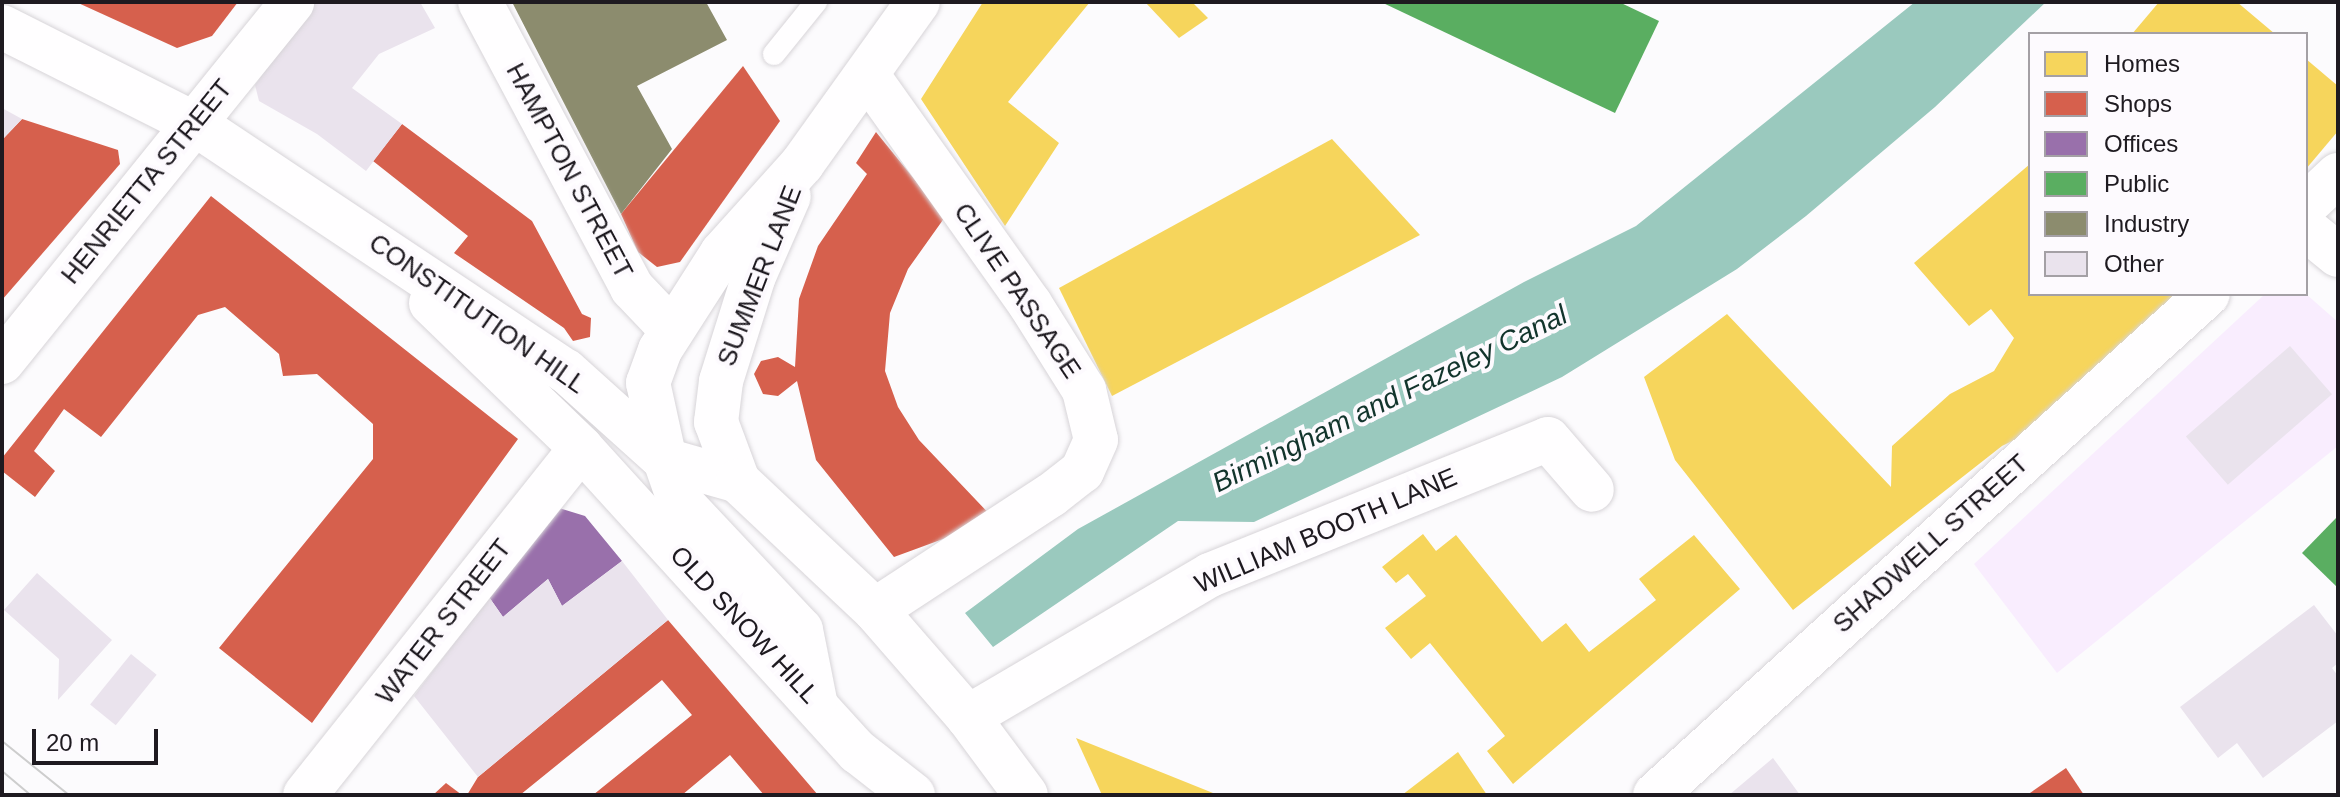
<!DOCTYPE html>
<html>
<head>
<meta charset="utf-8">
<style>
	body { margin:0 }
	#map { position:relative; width:2340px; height:797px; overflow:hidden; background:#fcfbfd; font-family:Helvetica,sans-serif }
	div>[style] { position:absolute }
	.green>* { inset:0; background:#f9edfe }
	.water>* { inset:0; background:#9ac9be }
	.homes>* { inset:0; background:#f6d55c }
	.shops>* { inset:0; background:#d6604d }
	.offices>* { inset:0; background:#9970ab }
	.public>* { inset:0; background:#5aae61 }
	.industry>* { inset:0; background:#8c8c6e }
	.building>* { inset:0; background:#eae3ed; transform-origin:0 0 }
	.roads { filter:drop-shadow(0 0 2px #d7d4d8) drop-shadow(0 0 2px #d7d4d8) }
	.lane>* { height:22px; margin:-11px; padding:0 11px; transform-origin:11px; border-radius:11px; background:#fffeff }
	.street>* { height:44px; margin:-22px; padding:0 22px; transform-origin:22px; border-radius:22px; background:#fffeff }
	.secondary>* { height:44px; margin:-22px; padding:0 22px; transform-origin:22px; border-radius:22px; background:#fffeff }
	.tram>* { height:2px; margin:-1px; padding:0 1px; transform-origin:1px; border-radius:1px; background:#cdcdcd }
	span { translate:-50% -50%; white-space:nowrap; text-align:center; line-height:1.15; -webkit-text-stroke:8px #fdfafe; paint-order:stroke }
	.street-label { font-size:26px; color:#1e1a20 }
	.water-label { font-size:28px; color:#12342c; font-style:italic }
	.frame { position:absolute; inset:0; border:4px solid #1e1a20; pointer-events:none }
	.legend { position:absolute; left:2028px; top:32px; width:280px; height:264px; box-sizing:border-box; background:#fdfafe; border:2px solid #a4a0a5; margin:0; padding:10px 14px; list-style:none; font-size:24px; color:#1e1a20 }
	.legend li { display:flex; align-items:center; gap:16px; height:40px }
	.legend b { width:40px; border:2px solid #a4a0a5 }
	.scale { position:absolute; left:32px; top:729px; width:126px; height:36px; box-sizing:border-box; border:4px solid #1e1a20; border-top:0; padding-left:10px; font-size:24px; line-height:28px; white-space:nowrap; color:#1e1a20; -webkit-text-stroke:6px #fdfafe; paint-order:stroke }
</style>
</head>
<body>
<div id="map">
	<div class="green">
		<div style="clip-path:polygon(2265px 294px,2306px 294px,2338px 322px,2338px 446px,2057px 673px,1974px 564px)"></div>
	</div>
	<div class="water">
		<div style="clip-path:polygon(1915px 2px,2046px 2px,1935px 107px,1806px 216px,1737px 269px,1562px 377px,1254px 522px,1178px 521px,993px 647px,965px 613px,1078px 529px,1524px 282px,1636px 226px)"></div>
	</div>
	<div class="homes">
		<div style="clip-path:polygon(983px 2px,1090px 2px,1008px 102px,1059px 143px,1005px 226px,921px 99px)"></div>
		<div style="clip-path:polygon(1145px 2px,1192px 2px,1208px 18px,1179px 38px)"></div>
		<div style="clip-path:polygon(2159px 2px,2237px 2px,2275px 34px,2132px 34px)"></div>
		<div style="clip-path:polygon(2306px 59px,2338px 86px,2338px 131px,2306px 169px)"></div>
		<div style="clip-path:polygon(1332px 139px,1420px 235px,1112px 396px,1059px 288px)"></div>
		<div style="clip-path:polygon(2030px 164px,2030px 294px,2190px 294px,2051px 422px,2002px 446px,1793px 610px,1675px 460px,1644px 377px,1727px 314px,1891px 487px,1892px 446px,1950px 394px,1994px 371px,2014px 338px,1991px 309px,1969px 326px,1914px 263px)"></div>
		<div style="clip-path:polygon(1423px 534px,1436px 551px,1456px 535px,1542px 642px,1566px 623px,1589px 652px,1656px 600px,1639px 579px,1694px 535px,1740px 589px,1513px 784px,1487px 751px,1505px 736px,1430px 643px,1411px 659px,1385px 628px,1426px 596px,1408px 574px,1396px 583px,1382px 567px)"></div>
		<div style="clip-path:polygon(1076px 738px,1218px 795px,1102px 795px)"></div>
		<div style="clip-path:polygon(1458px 752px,1487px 795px,1402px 795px)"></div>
	</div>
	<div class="shops">
		<div style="clip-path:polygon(76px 2px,238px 2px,212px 36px,177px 48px)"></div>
		<div style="clip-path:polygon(743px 66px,780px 121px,680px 262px,657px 267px,638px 252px,621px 214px)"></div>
		<div style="clip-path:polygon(22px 119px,118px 150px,120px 164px,2px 300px,2px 140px)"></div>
		<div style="clip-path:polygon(402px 124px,532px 221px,582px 314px,591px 318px,590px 337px,573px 341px,564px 328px,454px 253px,468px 236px,373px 161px)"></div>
		<div style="clip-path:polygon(876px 132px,945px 217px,908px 269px,890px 313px,885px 371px,898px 407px,919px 440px,995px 520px,894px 557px,816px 460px,797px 381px,778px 396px,763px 394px,754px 374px,761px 361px,778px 357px,795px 367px,799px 299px,818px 246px,867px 174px,856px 163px)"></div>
		<div style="clip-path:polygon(211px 196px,518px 439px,312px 723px,219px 648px,373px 459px,373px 424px,317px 374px,283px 376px,279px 354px,225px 307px,198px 315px,101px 437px,64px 409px,34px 451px,55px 471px,35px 497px,2px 471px,2px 458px)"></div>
		<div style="clip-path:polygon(668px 620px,818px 795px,764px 795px,730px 755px,682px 795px,593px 795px,692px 715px,662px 680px,520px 795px,467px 795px,478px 777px)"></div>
		<div style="clip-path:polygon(2066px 768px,2084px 795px,2027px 795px)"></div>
		<div style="clip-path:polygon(446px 783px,462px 795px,433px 795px)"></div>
	</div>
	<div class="offices">
		<div style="clip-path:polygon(559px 508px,585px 516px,622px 561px,562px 606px,548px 579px,503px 617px,489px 597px)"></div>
	</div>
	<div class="public">
		<div style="clip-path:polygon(1381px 2px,1619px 2px,1659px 21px,1615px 113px)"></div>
		<div style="clip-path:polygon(2338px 516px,2338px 588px,2302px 553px)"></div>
	</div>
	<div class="industry">
		<div style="clip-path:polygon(512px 2px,706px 2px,727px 40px,637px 86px,672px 149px,621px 214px)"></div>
	</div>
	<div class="building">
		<div style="clip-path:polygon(313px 2px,420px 2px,435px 28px,379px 54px,352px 88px,402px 124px,366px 171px,317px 134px,259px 101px,255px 85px)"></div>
		<div style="clip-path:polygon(2px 108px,22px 119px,2px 140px)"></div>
		<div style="left:2290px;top:346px;width:64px;height:138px;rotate:49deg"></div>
		<div style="clip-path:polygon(622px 561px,668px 620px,478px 777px,414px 696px,489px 597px,503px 617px,548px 579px,562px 606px)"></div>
		<div style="clip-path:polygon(37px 573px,112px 640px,58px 700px,59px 659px,4px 610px)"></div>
		<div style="clip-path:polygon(2314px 605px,2338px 636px,2338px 663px,2332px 668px,2338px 676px,2338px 721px,2263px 778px,2237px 743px,2218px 758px,2180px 707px)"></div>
		<div style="left:131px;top:654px;width:33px;height:65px;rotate:39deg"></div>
		<div style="clip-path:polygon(1773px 758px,1800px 795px,1729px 795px)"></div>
	</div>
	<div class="roads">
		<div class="lane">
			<div style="left:774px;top:54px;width:67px;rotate:-51.1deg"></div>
		</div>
		<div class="street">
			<div style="left:480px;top:2px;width:324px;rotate:62deg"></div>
			<div style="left:632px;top:288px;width:58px;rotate:46.4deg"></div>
			<div style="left:868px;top:76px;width:280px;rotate:54.6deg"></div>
			<div style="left:1030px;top:304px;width:102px;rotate:57.9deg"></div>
			<div style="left:1084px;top:390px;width:51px;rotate:76.5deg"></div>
			<div style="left:1096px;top:440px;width:34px;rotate:114deg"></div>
			<div style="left:1082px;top:471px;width:39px;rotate:142deg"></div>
			<div style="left:1051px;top:495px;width:210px;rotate:146.8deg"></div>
			<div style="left:2306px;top:205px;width:44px;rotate:-43.2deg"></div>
			<div style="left:2306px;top:229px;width:41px;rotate:39.1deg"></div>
			<div style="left:2px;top:362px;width:462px;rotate:-51.1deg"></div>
			<div style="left:665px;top:460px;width:79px;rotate:-102.4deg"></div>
			<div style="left:648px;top:383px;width:35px;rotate:-70deg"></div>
			<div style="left:660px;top:350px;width:115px;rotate:-57.4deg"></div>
			<div style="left:722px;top:253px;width:120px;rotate:-48deg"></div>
			<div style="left:802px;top:164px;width:199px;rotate:-54.4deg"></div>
			<div style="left:738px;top:481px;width:63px;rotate:-110.4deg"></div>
			<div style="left:716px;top:422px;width:41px;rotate:-83deg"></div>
			<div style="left:721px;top:381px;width:110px;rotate:-72.6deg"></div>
			<div style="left:754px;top:276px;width:87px;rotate:-66.4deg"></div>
			<div style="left:968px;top:717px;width:281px;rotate:-30.4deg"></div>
			<div style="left:1210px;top:575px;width:364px;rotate:-21.9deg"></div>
			<div style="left:1548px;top:439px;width:67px;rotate:49.2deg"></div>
			<div style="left:305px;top:795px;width:443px;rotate:-51.5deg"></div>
			<div style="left:1655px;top:795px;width:746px;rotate:-42.18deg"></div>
		</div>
		<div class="secondary">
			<div style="left:2px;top:27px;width:216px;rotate:26.7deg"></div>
			<div style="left:195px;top:124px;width:446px;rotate:33.7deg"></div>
			<div style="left:566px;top:371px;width:133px;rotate:42deg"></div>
			<div style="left:665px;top:460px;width:76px;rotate:16deg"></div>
			<div style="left:738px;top:481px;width:188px;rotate:43.3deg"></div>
			<div style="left:875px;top:610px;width:142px;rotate:49deg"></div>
			<div style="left:968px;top:717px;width:97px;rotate:53.4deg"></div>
			<div style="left:431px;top:303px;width:209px;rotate:44deg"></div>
			<div style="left:581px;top:448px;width:411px;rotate:47.7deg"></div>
			<div style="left:858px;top:752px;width:70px;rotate:38deg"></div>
			<div style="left:665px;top:460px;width:42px;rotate:70.7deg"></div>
			<div style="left:679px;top:500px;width:178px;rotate:46.8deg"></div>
			<div style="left:801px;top:630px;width:72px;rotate:78.8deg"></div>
		</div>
	</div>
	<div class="tram">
		<div style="left:2px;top:741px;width:86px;rotate:38.9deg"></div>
		<div style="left:2px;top:771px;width:38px;rotate:40deg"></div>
	</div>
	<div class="street-label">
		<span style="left:569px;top:171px;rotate:62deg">HAMPTON STREET</span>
		<span style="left:147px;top:182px;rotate:-51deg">HENRIETTA STREET</span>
		<span style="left:760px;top:276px;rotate:-69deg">SUMMER LANE</span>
		<span style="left:1017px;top:291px;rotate:56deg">CLIVE PASSAGE</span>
		<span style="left:477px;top:314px;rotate:35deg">CONSTITUTION HILL</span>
		<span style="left:1326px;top:531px;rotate:-23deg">WILLIAM BOOTH LANE</span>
		<span style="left:1931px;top:544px;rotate:-42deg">SHADWELL STREET</span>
		<span style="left:444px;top:622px;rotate:-52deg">WATER STREET</span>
		<span style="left:744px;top:625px;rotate:47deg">OLD SNOW HILL</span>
	</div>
	<div class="water-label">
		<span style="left:1390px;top:399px;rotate:-26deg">Birmingham and Fazeley Canal</span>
	</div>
	<div class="frame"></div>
	<ul class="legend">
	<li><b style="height:22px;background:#f6d55c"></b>Homes</li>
	<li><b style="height:22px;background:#d6604d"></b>Shops</li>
	<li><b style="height:22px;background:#9970ab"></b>Offices</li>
	<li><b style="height:22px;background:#5aae61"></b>Public</li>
	<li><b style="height:22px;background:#8c8c6e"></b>Industry</li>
	<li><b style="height:22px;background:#eae3ed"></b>Other</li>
	</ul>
	<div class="scale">20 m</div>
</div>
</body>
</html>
